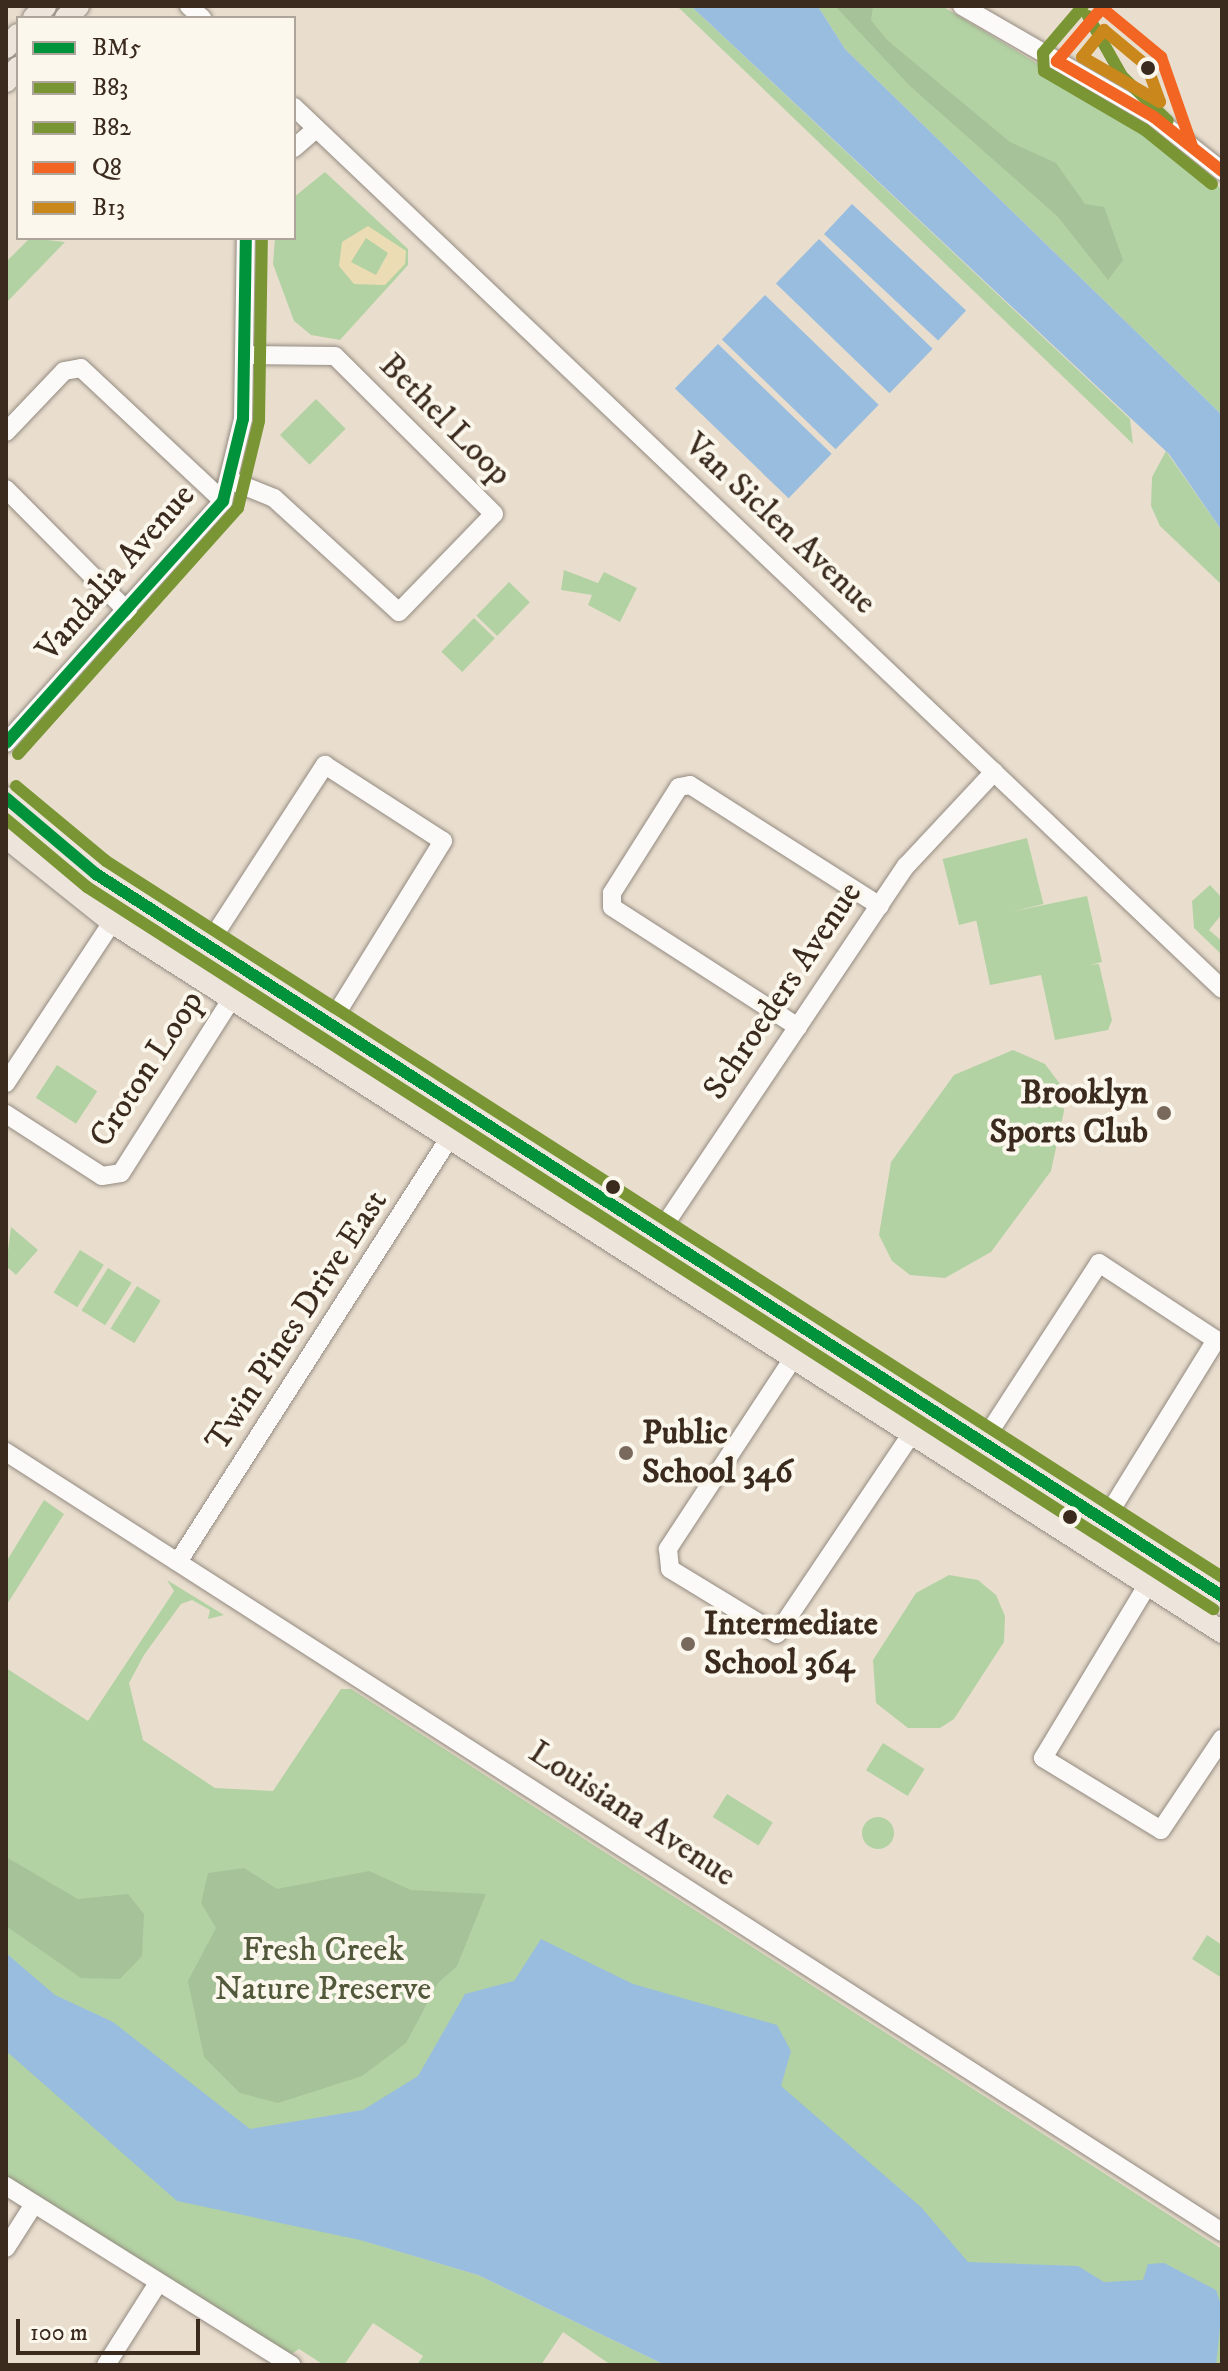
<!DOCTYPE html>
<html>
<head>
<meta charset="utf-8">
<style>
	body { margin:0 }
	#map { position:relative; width:1228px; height:2371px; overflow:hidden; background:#e9dece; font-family:"IM FELL DW Pica",serif }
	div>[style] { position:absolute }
	.green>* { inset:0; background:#b3d2a3; transform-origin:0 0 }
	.round { border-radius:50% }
	.forest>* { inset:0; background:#a5c299 }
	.sand>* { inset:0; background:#ecdcb4 }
	.water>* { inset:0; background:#98bddf; transform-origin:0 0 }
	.roads { filter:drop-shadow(0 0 2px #938a80) drop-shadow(0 0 2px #938a80) }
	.minor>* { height:18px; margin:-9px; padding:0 9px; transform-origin:9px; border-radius:9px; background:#fcfaf8 }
	.major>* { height:22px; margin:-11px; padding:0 11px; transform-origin:11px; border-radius:11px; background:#ede5dc }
	.bus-1>* { height:12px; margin:-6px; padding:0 6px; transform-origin:6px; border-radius:6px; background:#00933c }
	.bus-2>* { height:12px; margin:-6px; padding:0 6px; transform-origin:6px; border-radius:6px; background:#799534 }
	.bus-3>* { height:12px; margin:-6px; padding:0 6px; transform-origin:6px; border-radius:6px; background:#799534 }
	.bus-4>* { height:12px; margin:-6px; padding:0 6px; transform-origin:6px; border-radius:6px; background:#f26522 }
	.bus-5>* { height:12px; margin:-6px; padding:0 6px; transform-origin:6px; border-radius:6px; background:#ca871b }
	.dots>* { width:22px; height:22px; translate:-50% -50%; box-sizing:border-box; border:4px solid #fbf7ec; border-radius:50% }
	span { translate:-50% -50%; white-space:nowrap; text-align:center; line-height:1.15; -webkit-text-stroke:8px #fbf7ec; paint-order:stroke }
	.street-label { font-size:34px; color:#3b2a1e }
	.poi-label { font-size:34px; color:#3b2a1e; font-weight:700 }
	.right { translate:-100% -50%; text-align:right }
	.left { translate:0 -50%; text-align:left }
	.park-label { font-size:34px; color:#52593b }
	.frame { position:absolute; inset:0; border:8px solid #3b2a1e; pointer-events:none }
	.legend { position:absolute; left:16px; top:16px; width:280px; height:224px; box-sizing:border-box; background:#fbf7ec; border:2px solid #aea59a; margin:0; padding:10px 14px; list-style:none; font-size:24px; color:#3b2a1e }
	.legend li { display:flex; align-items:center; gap:16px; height:40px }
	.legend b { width:40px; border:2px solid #aea59a }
	.scale { position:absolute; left:16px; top:2319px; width:184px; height:36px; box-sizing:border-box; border:4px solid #3b2a1e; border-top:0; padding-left:10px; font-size:24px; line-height:28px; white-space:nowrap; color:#3b2a1e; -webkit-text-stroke:6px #fbf7ec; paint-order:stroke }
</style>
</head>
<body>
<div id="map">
	<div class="green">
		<div style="clip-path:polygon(677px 6px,691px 6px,1130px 419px,1133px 444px)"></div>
		<div style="clip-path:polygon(808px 6px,942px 6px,1179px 149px,1222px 190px,1222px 415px,845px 49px,819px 8px)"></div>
		<div style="clip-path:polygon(325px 172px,408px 249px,408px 265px,340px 340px,311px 335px,294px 321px,273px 264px,275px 238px,294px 238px,294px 197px)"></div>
		<div style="clip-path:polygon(30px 238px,65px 242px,8px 301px,6px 262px)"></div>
		<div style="left:316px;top:399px;width:42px;height:51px;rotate:45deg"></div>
		<div style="clip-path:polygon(1166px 451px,1222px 531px,1222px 585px,1160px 526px,1151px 506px,1152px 477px)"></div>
		<div style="clip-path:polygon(564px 570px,598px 583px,604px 572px,637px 588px,620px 622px,588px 605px,592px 595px,561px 590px)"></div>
		<div style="left:509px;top:582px;width:29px;height:47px;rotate:44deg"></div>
		<div style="left:474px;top:618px;width:29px;height:47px;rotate:44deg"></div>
		<div style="left:1027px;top:838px;width:68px;height:87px;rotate:76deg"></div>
		<div style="clip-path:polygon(1210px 885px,1222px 898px,1222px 914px,1209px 930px,1222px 941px,1222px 955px,1194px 928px,1192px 901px)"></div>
		<div style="clip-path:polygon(1087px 896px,1102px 962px,1090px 965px,1099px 964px,1112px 1020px,1108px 1030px,1055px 1040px,1041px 975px,990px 985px,976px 919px)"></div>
		<div style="clip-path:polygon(1013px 1050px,1045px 1064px,1060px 1084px,1064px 1111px,1051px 1171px,991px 1252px,945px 1278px,910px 1275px,892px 1261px,879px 1235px,891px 1162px,954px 1075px)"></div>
		<div style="left:57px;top:1065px;width:48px;height:39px;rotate:33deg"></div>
		<div style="clip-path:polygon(11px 1227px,38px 1250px,16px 1275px,6px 1266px)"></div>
		<div style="left:80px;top:1250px;width:28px;height:50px;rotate:32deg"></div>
		<div style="left:108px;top:1268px;width:28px;height:50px;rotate:32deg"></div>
		<div style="left:137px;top:1286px;width:28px;height:50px;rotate:32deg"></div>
		<div style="clip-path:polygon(44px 1500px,64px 1514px,6px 1606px,6px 1562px)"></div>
		<div style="clip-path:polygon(949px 1575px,978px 1580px,996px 1595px,1005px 1616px,1004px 1642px,954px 1719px,940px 1728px,908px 1728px,876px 1703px,873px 1660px,916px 1593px)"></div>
		<div style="clip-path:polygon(167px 1580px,224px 1615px,208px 1619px,210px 1610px,192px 1600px,181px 1604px,144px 1655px,129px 1683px,143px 1740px,215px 1788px,273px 1791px,341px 1689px,351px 1689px,1222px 2249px,1222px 2365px,1205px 2365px,1013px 2284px,435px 2079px,365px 2116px,249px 2133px,6px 1965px,6px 1668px,88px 1721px,174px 1591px)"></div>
		<div style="left:883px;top:1743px;width:49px;height:32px;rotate:32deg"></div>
		<div style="left:727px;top:1794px;width:54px;height:27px;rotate:32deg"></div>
		<div class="round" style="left:862px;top:1817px;width:32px;height:32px"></div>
		<div style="clip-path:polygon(1207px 1935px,1222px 1945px,1222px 1978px,1192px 1959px)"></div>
		<div style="clip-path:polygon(6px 2039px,361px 2240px,478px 2275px,665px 2365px,611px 2365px,563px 2332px,541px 2365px,417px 2365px,423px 2356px,373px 2323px,344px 2365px,324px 2365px,299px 2349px,290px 2355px,6px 2183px)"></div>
	</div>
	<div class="forest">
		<div style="clip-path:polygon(835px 6px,873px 6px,871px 20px,887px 40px,1010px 142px,1056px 163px,1085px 204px,1104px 207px,1123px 260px,1108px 280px,1058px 217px,910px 86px)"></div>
		<div style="clip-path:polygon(6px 1857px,78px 1899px,128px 1894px,144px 1914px,142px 1956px,120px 1979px,81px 1978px,6px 1926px)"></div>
		<div style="clip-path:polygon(244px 1868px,277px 1889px,369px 1871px,411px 1890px,486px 1894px,457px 1966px,438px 1983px,406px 2043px,362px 2076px,278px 2103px,240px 2093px,204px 2057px,188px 1981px,216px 1928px,201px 1903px,208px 1873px)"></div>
	</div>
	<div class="sand">
		<div style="clip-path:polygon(evenodd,368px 226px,406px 251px,405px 264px,385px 285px,354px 284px,339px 266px,342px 242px,368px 226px,366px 238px,388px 253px,376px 275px,351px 262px,366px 238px)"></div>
	</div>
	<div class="water">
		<div style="clip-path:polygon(691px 6px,819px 8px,845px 49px,1222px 415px,1222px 531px,1169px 454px)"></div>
		<div style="left:852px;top:204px;width:156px;height:41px;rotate:43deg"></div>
		<div style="left:819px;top:239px;width:158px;height:62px;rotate:44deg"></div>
		<div style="left:765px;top:295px;width:158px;height:62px;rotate:44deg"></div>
		<div style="left:718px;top:344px;width:158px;height:62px;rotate:44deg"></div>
		<div style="clip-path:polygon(541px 1939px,633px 1984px,777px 2025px,791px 2051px,781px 2086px,921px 2207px,968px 2262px,1078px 2266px,1104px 2282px,1143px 2280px,1148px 2264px,1164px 2263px,1216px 2290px,1222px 2308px,1216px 2365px,665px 2365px,478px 2275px,360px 2240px,177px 2201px,6px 2051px,6px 1953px,55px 1995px,113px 2022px,250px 2129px,363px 2110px,418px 2076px,465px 1994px,514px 1981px)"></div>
	</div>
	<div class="roads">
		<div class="minor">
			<div style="left:189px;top:6px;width:18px;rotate:43deg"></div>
			<div style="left:962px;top:6px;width:222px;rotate:30deg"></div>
			<div style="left:1154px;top:117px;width:87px;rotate:38.5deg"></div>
			<div style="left:294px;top:107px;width:1280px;rotate:43.54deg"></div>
			<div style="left:294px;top:148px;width:29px;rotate:-41deg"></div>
			<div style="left:6px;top:432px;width:84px;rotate:-46.4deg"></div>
			<div style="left:64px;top:371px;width:17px;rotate:-10deg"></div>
			<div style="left:81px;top:368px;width:195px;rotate:43.1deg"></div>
			<div style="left:232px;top:481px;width:45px;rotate:22deg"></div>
			<div style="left:274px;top:498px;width:169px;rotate:42.4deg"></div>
			<div style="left:399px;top:612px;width:136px;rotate:-45.9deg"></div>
			<div style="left:494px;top:514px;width:224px;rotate:-135.2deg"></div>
			<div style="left:335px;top:356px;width:91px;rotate:-179.4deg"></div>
			<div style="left:6px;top:489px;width:173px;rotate:45.2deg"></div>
			<div style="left:6px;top:743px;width:325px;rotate:-48.1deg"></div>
			<div style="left:223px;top:501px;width:84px;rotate:-76.3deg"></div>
			<div style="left:243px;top:419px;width:181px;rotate:-89.1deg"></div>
			<div style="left:191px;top:971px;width:246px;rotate:-57deg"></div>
			<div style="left:325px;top:765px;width:140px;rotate:32.8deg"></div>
			<div style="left:443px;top:841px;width:211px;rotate:121.7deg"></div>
			<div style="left:798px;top:1027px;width:221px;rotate:-147.2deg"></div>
			<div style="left:612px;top:907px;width:14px;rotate:-90deg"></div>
			<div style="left:612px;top:893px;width:125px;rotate:-57.7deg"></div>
			<div style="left:679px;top:787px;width:11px;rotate:-10deg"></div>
			<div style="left:690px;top:785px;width:225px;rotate:32.5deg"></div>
			<div style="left:6px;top:1083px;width:193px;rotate:-56.6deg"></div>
			<div style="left:6px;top:1114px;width:114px;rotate:32.9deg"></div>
			<div style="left:102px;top:1176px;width:19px;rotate:-9deg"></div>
			<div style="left:121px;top:1173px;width:239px;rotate:-57.6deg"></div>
			<div style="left:641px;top:1260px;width:475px;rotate:-56.1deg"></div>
			<div style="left:906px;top:866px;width:129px;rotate:-46.9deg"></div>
			<div style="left:811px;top:1331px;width:261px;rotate:123.3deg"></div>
			<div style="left:668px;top:1549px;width:20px;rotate:84deg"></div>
			<div style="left:670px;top:1569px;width:125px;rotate:31.3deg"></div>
			<div style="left:777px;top:1634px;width:242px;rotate:-56.1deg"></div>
			<div style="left:6px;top:1452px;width:1445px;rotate:32.68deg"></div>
			<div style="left:966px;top:1468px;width:244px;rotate:-57deg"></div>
			<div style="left:1099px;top:1263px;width:140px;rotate:33.3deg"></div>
			<div style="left:1216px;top:1340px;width:211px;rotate:121.7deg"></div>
			<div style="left:178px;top:1562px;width:534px;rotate:-57.38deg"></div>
			<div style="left:1148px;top:1584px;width:203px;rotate:121.1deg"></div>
			<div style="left:1043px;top:1758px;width:138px;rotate:31.4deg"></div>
			<div style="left:1161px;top:1830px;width:110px;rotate:-56.2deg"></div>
			<div style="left:6px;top:2186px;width:337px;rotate:32.1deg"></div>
			<div style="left:6px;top:2248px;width:52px;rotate:-57.5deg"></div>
			<div style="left:106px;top:2365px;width:97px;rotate:-57.6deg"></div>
		</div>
		<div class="major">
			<div style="left:34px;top:18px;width:16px;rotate:-47deg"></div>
			<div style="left:66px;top:18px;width:17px;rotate:-45deg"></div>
			<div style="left:6px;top:47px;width:17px;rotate:-45deg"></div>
			<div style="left:6px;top:81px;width:18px;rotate:-47deg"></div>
			<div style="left:6px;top:798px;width:118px;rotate:40.2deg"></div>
			<div style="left:96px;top:874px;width:1338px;rotate:32.67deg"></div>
			<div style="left:6px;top:837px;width:136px;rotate:38.7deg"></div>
			<div style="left:112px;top:922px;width:1318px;rotate:32.6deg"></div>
		</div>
	</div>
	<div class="bus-1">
		<div style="left:6px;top:743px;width:325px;rotate:-48.1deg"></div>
		<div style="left:223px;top:501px;width:84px;rotate:-76.3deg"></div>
		<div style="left:243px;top:419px;width:181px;rotate:-89.1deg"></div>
		<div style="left:6px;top:798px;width:118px;rotate:40.2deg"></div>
		<div style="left:96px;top:874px;width:1338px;rotate:32.67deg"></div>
	</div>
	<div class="bus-2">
		<div style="left:1083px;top:6px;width:62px;rotate:130.4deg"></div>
		<div style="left:1043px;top:53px;width:18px;rotate:87deg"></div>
		<div style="left:1044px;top:71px;width:117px;rotate:30.3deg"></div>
		<div style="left:1145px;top:130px;width:86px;rotate:38.9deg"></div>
		<div style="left:1088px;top:16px;width:69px;rotate:60.5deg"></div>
		<div style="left:1122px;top:76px;width:64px;rotate:44.4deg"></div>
		<div style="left:18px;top:754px;width:330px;rotate:-48.2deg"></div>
		<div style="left:238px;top:508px;width:89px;rotate:-76.4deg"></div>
		<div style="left:259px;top:421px;width:183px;rotate:-89.1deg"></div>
		<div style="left:6px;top:819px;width:106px;rotate:40deg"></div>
		<div style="left:87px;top:887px;width:1338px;rotate:32.67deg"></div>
	</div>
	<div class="bus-3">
		<div style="left:16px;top:786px;width:117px;rotate:39.8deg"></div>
		<div style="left:106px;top:861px;width:1326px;rotate:32.68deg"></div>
	</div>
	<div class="bus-4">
		<div style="left:1102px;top:8px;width:70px;rotate:130.3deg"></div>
		<div style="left:1057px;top:61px;width:112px;rotate:30deg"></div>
		<div style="left:1154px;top:117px;width:87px;rotate:38.5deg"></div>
		<div style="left:1102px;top:8px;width:77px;rotate:39.7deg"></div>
		<div style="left:1161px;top:57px;width:94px;rotate:70.8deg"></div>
	</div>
	<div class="bus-5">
		<div style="left:1104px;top:30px;width:56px;rotate:39.9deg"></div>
		<div style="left:1147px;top:66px;width:38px;rotate:70deg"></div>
		<div style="left:1160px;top:102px;width:90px;rotate:-150deg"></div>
		<div style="left:1082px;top:57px;width:35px;rotate:-51deg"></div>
	</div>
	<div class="dots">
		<div style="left:1148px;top:68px;background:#3b2a1e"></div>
		<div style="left:1164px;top:1113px;background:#78695c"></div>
		<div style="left:613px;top:1187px;background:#3b2a1e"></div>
		<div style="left:626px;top:1453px;background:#78695c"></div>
		<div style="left:1070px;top:1517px;background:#3b2a1e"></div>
		<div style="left:688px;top:1644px;background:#78695c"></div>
	</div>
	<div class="street-label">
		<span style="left:445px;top:420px;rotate:45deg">Bethel Loop</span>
		<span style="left:780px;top:524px;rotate:43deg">Van Siclen Avenue</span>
		<span style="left:116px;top:573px;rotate:-49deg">Vandalia Avenue</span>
		<span style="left:783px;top:991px;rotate:-56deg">Schroeders Avenue</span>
		<span style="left:147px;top:1069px;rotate:-57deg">Croton Loop</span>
		<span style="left:297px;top:1321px;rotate:-57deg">Twin Pines Drive East</span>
		<span style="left:632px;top:1814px;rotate:33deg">Louisiana Avenue</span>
	</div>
	<div class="poi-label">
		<span class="right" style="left:1148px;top:1113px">Brooklyn<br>Sports Club</span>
		<span class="left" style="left:642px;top:1453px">Public<br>School 346</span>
		<span class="left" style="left:704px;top:1644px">Intermediate<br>School 364</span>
	</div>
	<div class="park-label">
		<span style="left:323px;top:1970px">Fresh Creek<br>Nature Preserve</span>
	</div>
	<div class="frame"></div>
	<ul class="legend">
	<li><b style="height:10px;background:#00933c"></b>BM5</li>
	<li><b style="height:10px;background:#799534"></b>B83</li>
	<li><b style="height:10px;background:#799534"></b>B82</li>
	<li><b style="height:10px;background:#f26522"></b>Q8</li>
	<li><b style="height:10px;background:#ca871b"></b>B13</li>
	</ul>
	<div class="scale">100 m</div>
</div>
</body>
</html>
